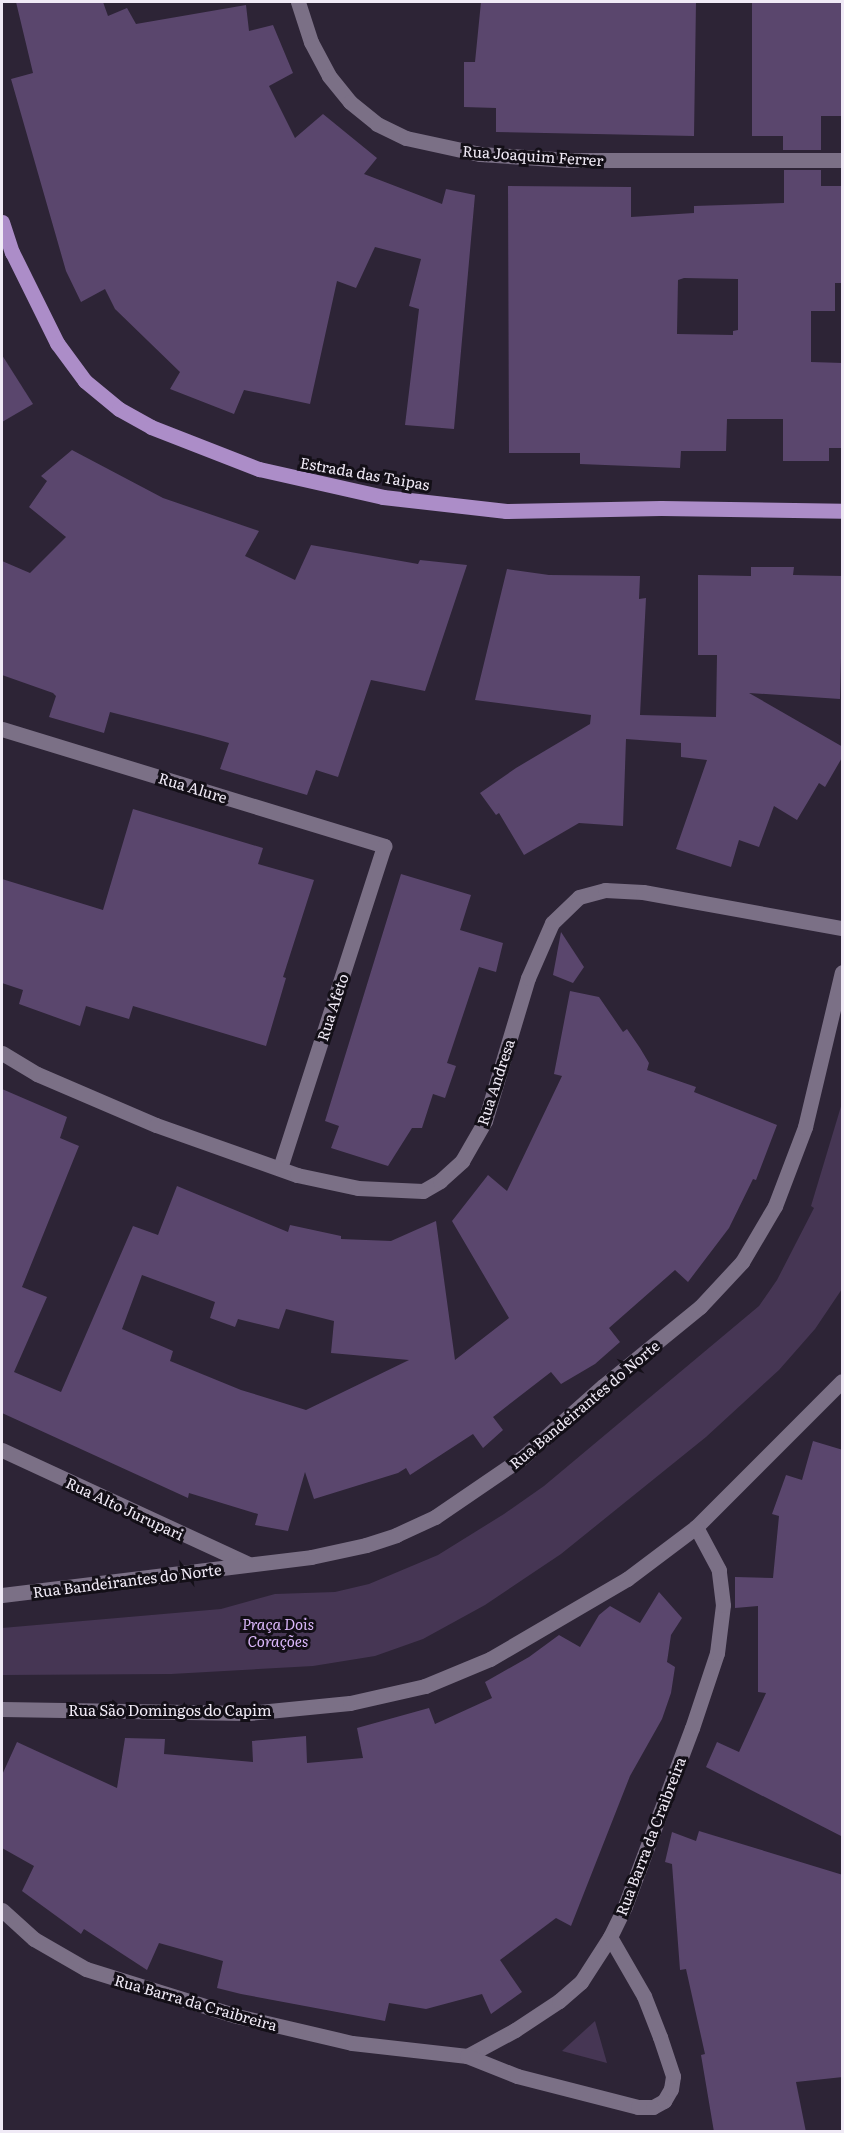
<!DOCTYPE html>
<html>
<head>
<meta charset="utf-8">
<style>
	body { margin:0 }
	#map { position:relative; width:844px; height:2133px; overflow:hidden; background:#2d2436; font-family:Literata,serif }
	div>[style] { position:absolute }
	.green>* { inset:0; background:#463654 }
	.building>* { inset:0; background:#5a466d }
	.minor>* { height:15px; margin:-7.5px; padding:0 7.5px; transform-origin:7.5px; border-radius:7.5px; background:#7b7086 }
	.major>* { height:15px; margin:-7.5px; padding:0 7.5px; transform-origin:7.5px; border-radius:7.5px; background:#ac8dc8 }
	span { translate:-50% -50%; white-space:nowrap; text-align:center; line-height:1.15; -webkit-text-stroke:6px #130f17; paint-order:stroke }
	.street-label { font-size:15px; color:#f0eaf6 }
	.park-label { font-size:15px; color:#dbb8fb; font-style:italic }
	.frame { position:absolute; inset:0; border:3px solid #f0eaf6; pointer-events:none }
</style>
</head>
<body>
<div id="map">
	<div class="green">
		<div style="clip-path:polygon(842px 1103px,842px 1289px,815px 1329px,779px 1370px,706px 1437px,561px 1554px,485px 1605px,423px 1639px,375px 1656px,313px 1666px,171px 1674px,2px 1675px,2px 1628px,221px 1609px,275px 1594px,335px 1592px,369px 1584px,438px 1555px,504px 1514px,544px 1486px,759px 1306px,777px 1280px,814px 1208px,811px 1206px)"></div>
		<div style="clip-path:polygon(595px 2021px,607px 2063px,562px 2051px)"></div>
	</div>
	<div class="building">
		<div style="clip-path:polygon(16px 2px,103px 2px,108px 16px,127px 8px,136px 24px,246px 5px,249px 31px,273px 25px,293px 73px,269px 86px,295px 138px,323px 114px,377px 158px,364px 174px,442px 204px,446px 189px,475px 195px,454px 429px,405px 425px,419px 309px,409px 306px,421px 259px,375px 247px,356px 288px,337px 281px,310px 404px,244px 390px,234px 414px,170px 389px,180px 372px,115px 309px,105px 289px,81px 302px,66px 271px,11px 79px,33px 73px)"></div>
		<div style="clip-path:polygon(481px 2px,696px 2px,694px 136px,496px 132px,496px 108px,464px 107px,464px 62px,475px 62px)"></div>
		<div style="clip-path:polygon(752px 2px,843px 2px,843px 116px,821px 116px,821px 150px,783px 150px,783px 136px,752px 136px)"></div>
		<div style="clip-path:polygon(evenodd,784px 170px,821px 170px,821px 186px,843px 186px,843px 283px,835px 283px,835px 311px,811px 311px,811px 362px,843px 363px,843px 448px,829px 448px,829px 461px,783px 461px,783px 419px,727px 419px,726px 451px,681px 451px,680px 468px,580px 464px,580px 453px,509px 453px,508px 186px,631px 187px,631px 217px,694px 213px,694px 206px,784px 203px,784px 170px,684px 278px,738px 279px,738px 330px,733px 331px,733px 335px,677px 334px,678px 280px,684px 278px)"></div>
		<div style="clip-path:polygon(2px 355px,33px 404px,2px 422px)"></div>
		<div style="clip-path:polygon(72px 450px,163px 498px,259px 531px,245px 556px,295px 580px,311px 545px,418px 564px,420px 560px,467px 565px,425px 691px,371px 680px,338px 777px,316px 770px,307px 795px,220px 769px,229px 743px,200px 735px,110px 712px,104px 733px,49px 717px,56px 696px,53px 693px,2px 675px,2px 561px,30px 573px,66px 537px,29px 507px,47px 481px,41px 476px)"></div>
		<div style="clip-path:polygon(751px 567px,794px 567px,793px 575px,843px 576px,840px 699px,749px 693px,843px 747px,843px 756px,825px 787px,819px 783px,797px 820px,774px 806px,759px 847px,739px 840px,731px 867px,676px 849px,707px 760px,681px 757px,681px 743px,626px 739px,623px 826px,579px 823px,524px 855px,499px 813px,496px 815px,480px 793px,516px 768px,590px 724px,591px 715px,475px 700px,507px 569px,549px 575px,640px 576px,639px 599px,646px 598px,640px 715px,716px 717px,717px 655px,698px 655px,698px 575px,751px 576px)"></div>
		<div style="clip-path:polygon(133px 809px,263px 848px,258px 864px,314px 880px,283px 977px,286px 978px,266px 1046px,133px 1006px,129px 1019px,86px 1006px,80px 1026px,19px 1004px,23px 990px,2px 983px,2px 879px,103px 910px)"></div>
		<div style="clip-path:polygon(401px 874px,471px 895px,460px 930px,503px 943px,496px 972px,479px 967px,447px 1063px,456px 1066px,445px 1098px,433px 1094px,422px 1128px,412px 1128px,388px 1166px,331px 1148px,339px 1126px,325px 1121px)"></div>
		<div style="clip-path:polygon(561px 932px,584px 967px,573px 983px,553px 975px)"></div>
		<div style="clip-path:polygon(evenodd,570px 991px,599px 997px,623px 1032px,627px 1029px,640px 1048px,649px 1063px,647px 1070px,696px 1087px,694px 1092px,777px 1125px,756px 1180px,753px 1179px,729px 1228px,688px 1282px,675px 1270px,609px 1328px,620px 1342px,595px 1364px,561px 1384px,551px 1372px,493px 1417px,503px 1430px,483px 1448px,473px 1434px,410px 1475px,406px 1468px,398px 1473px,314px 1499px,305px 1472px,288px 1531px,255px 1525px,258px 1514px,189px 1493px,188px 1498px,2px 1413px,2px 1089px,67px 1117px,60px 1138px,79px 1146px,22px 1287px,47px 1297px,14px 1372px,61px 1392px,133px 1226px,158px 1235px,177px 1186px,288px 1232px,290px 1225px,341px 1236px,341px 1239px,391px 1241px,436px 1221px,455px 1360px,509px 1318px,452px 1221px,488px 1175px,507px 1191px,562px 1076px,554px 1074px,570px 991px,142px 1275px,215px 1302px,210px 1318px,235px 1327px,238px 1319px,279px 1329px,286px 1309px,334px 1321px,331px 1353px,409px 1360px,306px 1410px,241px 1390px,170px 1361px,173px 1351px,122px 1329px,142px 1275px)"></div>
		<div style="clip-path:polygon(813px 1441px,843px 1450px,843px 1837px,706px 1767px,717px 1742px,739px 1752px,766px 1693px,758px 1692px,758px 1606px,735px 1608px,735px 1577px,773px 1578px,779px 1516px,772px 1514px,786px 1475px,802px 1480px)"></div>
		<div style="clip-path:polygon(659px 1592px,682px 1618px,671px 1635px,667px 1662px,675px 1667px,671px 1693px,662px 1719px,630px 1776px,571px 1926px,556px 1918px,500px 1960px,522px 1992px,491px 2014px,482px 1994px,426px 2009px,389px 2003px,385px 2021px,241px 1994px,217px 1988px,223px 1961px,159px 1943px,147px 1970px,84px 1929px,81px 1934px,22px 1891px,34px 1866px,2px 1848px,2px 1775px,17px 1742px,117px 1788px,125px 1738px,165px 1739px,164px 1754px,253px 1762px,252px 1741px,306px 1736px,307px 1763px,363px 1758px,357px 1728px,429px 1708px,435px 1724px,492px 1698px,485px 1682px,529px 1657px,559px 1635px,580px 1647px,599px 1615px,610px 1606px,640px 1623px)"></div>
		<div style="clip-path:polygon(699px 1831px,843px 1875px,843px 2077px,796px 2082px,806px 2132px,714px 2132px,701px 2055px,705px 2054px,686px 1969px,680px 1970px,672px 1864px,665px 1862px,672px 1832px,696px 1841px)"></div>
	</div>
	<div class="minor">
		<div style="left:298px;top:2px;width:42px;rotate:72deg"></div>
		<div style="left:311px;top:42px;width:38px;rotate:62deg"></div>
		<div style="left:329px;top:76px;width:33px;rotate:51deg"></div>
		<div style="left:350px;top:102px;width:35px;rotate:39deg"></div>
		<div style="left:377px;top:124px;width:32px;rotate:26deg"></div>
		<div style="left:406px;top:138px;width:76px;rotate:12.2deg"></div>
		<div style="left:480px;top:154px;width:89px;rotate:3.9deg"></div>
		<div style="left:569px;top:160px;width:273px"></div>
		<div style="left:2px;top:729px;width:400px;rotate:17deg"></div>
		<div style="left:384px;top:846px;width:338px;rotate:107.9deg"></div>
		<div style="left:2px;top:1053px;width:41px;rotate:31deg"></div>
		<div style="left:37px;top:1074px;width:129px;rotate:23.2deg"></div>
		<div style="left:156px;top:1125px;width:150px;rotate:19.5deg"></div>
		<div style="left:297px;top:1175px;width:62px;rotate:12deg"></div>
		<div style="left:358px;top:1188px;width:65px;rotate:2.6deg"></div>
		<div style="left:423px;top:1191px;width:20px;rotate:-30deg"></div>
		<div style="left:440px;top:1181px;width:30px;rotate:-42deg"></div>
		<div style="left:462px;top:1161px;width:46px;rotate:-60.1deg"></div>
		<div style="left:485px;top:1121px;width:149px;rotate:-73.3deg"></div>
		<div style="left:528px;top:978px;width:60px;rotate:-66.4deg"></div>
		<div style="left:552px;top:923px;width:37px;rotate:-44deg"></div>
		<div style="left:579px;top:897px;width:27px;rotate:-15deg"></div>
		<div style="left:605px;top:890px;width:38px;rotate:3deg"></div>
		<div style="left:643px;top:892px;width:202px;rotate:10.3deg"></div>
		<div style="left:2px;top:1450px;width:270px;rotate:24.8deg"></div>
		<div style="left:2px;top:1595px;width:311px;rotate:-7deg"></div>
		<div style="left:311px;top:1557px;width:56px;rotate:-12.3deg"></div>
		<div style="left:366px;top:1545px;width:32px;rotate:-18deg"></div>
		<div style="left:396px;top:1535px;width:43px;rotate:-24.8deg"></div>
		<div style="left:435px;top:1517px;width:107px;rotate:-34.3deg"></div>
		<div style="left:523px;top:1457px;width:107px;rotate:-41.6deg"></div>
		<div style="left:603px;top:1386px;width:125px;rotate:-39.2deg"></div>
		<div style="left:700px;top:1307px;width:62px;rotate:-47deg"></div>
		<div style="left:742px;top:1262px;width:65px;rotate:-59.5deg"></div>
		<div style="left:775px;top:1206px;width:85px;rotate:-69.2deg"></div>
		<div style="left:805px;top:1127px;width:159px;rotate:-76.6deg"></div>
		<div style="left:2px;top:1709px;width:247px;rotate:0.9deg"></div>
		<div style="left:249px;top:1713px;width:101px;rotate:-5.7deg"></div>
		<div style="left:350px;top:1703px;width:77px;rotate:-12.8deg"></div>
		<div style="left:425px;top:1686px;width:70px;rotate:-22.6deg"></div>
		<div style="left:490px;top:1659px;width:159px;rotate:-30.3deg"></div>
		<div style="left:627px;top:1579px;width:86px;rotate:-37deg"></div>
		<div style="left:696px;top:1527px;width:206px;rotate:-45deg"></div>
		<div style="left:2px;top:1910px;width:43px;rotate:42.2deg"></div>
		<div style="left:34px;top:1939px;width:60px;rotate:30deg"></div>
		<div style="left:86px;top:1969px;width:158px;rotate:17.3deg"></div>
		<div style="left:237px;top:2016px;width:118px;rotate:13.2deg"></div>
		<div style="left:352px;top:2043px;width:116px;rotate:6.4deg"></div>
		<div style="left:467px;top:2056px;width:55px;rotate:-28.4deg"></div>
		<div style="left:515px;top:2030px;width:53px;rotate:-33.4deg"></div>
		<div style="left:559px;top:2001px;width:29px;rotate:-41deg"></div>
		<div style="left:581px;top:1982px;width:54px;rotate:-57.2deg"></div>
		<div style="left:610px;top:1937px;width:34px;rotate:-64deg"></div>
		<div style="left:625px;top:1906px;width:190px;rotate:-69.4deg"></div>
		<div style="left:692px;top:1728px;width:79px;rotate:-71.6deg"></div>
		<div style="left:717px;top:1653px;width:48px;rotate:-82.9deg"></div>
		<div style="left:723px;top:1605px;width:35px;rotate:-97deg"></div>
		<div style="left:719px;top:1570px;width:49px;rotate:-118.1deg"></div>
		<div style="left:467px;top:2056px;width:54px;rotate:21.8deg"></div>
		<div style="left:517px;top:2076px;width:125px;rotate:14.4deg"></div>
		<div style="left:638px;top:2107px;width:15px"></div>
		<div style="left:653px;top:2107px;width:13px;rotate:-29deg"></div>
		<div style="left:664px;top:2101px;width:14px;rotate:-60deg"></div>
		<div style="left:671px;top:2089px;width:13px;rotate:-81deg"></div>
		<div style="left:673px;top:2076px;width:41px;rotate:-108.4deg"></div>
		<div style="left:660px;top:2037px;width:44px;rotate:-111.3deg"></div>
		<div style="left:644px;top:1996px;width:68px;rotate:-120deg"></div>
	</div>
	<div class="major">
		<div style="left:2px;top:222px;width:32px;rotate:72deg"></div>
		<div style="left:12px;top:252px;width:102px;rotate:63.7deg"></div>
		<div style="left:57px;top:343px;width:47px;rotate:53.6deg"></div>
		<div style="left:85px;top:381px;width:44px;rotate:39.5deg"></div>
		<div style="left:119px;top:409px;width:37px;rotate:29deg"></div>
		<div style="left:151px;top:427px;width:116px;rotate:21.3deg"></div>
		<div style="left:259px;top:469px;width:127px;rotate:12.7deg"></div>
		<div style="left:383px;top:497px;width:124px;rotate:6.5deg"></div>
		<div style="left:506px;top:511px;width:155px;rotate:-1.1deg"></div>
		<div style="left:661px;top:508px;width:181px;rotate:0.9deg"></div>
	</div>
	<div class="street-label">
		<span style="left:533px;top:155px;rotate:4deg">Rua Joaquim Ferrer</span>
		<span style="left:365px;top:473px;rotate:10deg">Estrada das Taipas</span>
		<span style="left:193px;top:787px;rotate:17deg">Rua Alure</span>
		<span style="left:332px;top:1007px;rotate:-72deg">Rua Afeto</span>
		<span style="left:495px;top:1082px;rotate:-72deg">Rua Andresa</span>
		<span style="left:584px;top:1404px;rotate:-40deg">Rua Bandeirantes do Norte</span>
		<span style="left:125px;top:1508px;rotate:25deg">Rua Alto Jurupari</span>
		<span style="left:127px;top:1580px;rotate:-7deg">Rua Bandeirantes do Norte</span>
		<span style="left:170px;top:1710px">Rua São Domingos do Capim</span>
		<span style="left:650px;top:1836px;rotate:-69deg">Rua Barra da Craibreira</span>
		<span style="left:196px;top:2002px;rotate:16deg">Rua Barra da Craibreira</span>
	</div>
	<div class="park-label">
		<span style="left:278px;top:1632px">Praça Dois<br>Corações</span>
	</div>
	<div class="frame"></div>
</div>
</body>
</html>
